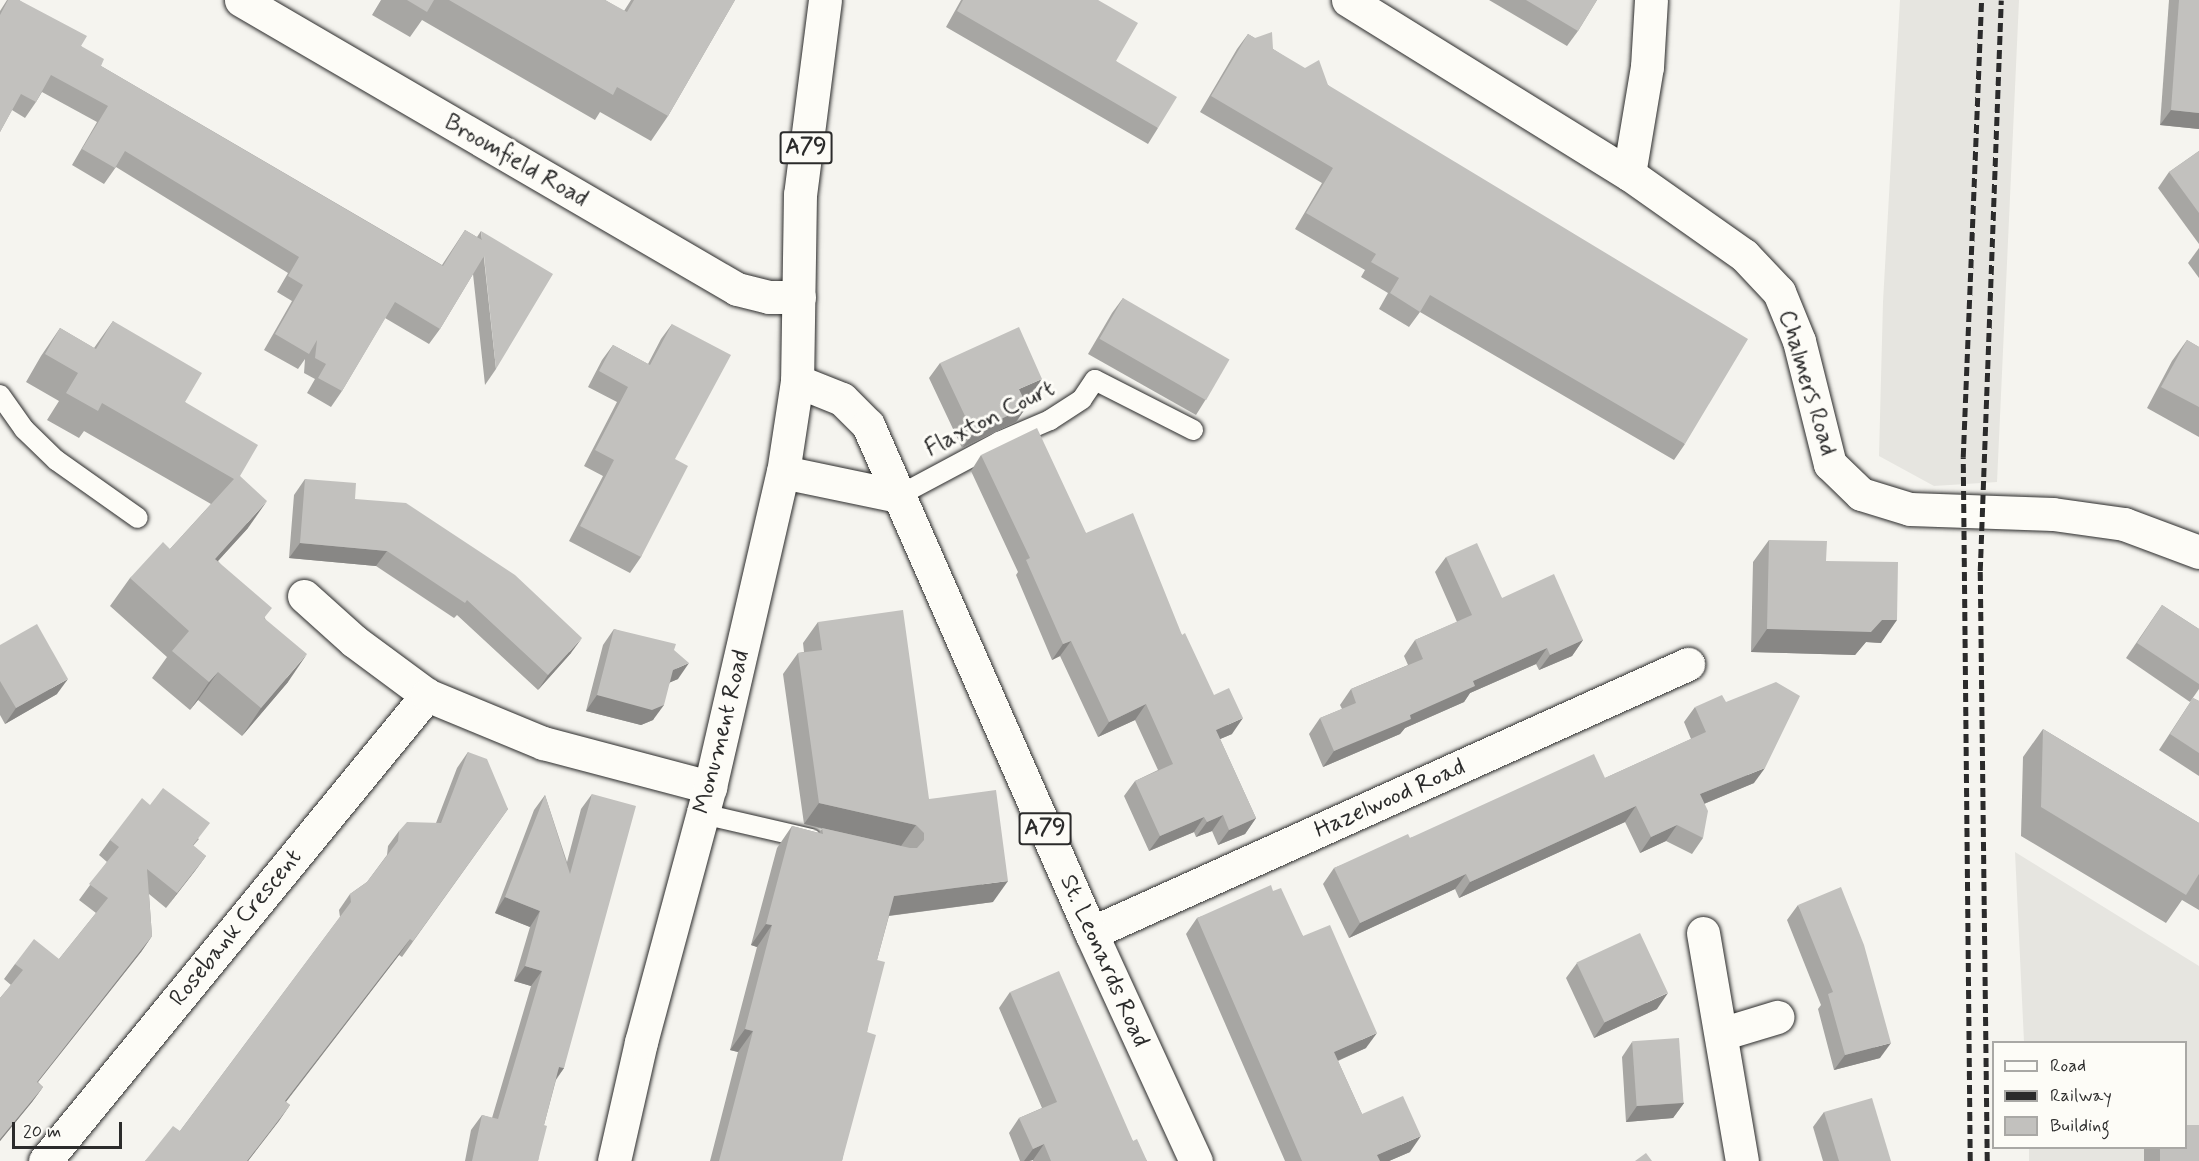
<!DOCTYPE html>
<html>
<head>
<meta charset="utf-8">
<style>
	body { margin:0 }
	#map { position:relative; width:2199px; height:1161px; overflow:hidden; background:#f5f4ef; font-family:Mynerve,sans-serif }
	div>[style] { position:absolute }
	.built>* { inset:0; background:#e6e5e0 }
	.roads { filter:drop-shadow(0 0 2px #2b2b2b) drop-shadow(0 0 2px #2b2b2b) }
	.service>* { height:20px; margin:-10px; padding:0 10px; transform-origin:10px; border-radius:10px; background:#fdfcf7 }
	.minor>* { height:33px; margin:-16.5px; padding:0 16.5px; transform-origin:16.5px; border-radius:16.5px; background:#fdfcf7 }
	.tertiary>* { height:33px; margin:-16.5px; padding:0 16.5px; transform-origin:16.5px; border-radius:16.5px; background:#fdfcf7 }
	.secondary>* { height:33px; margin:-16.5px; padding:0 16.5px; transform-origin:16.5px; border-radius:16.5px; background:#fdfcf7 }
	.primary>* { height:33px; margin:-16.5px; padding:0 16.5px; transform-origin:16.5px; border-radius:16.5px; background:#fdfcf7 }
	.rail>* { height:4.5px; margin-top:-2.25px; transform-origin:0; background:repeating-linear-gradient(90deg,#2b2b2b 0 9px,transparent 0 13.5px) }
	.wall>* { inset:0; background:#a7a6a3 }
	.shaded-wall>* { inset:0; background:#888785 }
	.building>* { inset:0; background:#c2c1be; transform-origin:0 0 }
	span { translate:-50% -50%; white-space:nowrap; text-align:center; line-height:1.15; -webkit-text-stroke:6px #fdfcf7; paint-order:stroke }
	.shield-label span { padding:2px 4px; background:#fdfcf7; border:2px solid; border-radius:4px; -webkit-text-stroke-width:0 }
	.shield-label { font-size:22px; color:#2b2b2b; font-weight:700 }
	.street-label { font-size:24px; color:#2b2b2b }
	.legend { position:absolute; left:1992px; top:1041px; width:195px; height:108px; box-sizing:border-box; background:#fdfcf7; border:2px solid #a9a8a5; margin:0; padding:8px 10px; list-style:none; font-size:18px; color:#2b2b2b }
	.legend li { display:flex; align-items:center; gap:12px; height:30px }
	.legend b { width:30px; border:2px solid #a9a8a5 }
	.scale { position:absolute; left:12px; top:1122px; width:110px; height:27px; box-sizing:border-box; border:3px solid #2b2b2b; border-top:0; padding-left:8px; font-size:18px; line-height:21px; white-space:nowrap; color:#2b2b2b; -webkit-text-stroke:4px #fdfcf7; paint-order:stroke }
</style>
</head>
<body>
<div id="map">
	<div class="built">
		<div style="clip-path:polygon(1900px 0,2019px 0,1997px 482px,1934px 486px,1879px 456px,1883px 302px)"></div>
		<div style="clip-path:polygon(2015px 852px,2199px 966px,2199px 1161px,2029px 1161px,2029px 1148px,2186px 1148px,2186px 1042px,2024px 1042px)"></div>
	</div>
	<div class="roads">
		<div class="service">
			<div style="left:0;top:395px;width:42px;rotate:54.8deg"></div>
			<div style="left:24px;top:429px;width:45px;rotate:44.1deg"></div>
			<div style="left:56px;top:460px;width:100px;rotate:35.3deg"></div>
			<div style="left:898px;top:496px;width:115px;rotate:-28.1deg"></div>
			<div style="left:999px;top:442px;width:56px;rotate:-23.3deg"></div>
			<div style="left:1050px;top:420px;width:38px;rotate:-33deg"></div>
			<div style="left:1082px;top:399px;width:23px;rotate:-56deg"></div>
			<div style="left:1095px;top:380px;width:110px;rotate:27deg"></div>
			<div style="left:703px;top:814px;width:111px;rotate:13deg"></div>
		</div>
		<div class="minor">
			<div style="left:241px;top:0;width:574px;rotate:30.23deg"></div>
			<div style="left:737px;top:289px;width:33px;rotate:14deg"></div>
			<div style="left:769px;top:297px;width:30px"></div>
			<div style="left:1629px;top:174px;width:109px;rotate:-80.5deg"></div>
			<div style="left:1647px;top:67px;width:67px;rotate:-86.6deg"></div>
			<div style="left:304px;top:596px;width:67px;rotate:42deg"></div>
			<div style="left:354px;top:641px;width:91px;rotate:36.5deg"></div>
			<div style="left:1091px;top:933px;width:655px;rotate:-24.26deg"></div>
			<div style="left:1703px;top:933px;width:231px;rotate:80.3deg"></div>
			<div style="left:1721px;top:1034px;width:59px;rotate:-16.9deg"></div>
			<div style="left:45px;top:1161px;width:603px;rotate:-50.66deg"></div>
			<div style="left:427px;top:695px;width:126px;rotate:22.5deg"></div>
			<div style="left:543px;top:743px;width:173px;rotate:14.8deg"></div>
		</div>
		<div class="tertiary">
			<div style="left:1348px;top:0;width:331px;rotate:31.8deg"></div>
			<div style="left:1629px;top:174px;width:141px;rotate:35.2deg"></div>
			<div style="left:1744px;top:255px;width:51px;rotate:46.6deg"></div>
			<div style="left:1779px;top:292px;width:53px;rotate:67.8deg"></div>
			<div style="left:1799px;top:341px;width:127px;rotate:75.9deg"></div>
			<div style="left:1830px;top:464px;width:43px;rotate:44.1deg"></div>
			<div style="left:1861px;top:494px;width:51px;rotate:17deg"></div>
			<div style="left:1910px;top:509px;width:143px;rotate:2deg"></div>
			<div style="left:2053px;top:514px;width:72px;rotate:8deg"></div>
			<div style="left:2124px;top:524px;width:80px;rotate:20.5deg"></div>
		</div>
		<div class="secondary">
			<div style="left:614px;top:1161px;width:122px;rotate:-77.2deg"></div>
			<div style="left:641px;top:1042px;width:264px;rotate:-74.9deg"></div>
			<div style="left:710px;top:787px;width:323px;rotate:-77deg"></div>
		</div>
		<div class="primary">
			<div style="left:825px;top:0;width:196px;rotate:97.3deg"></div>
			<div style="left:800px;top:194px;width:187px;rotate:90.9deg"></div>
			<div style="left:797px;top:381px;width:92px;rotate:98.7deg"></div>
			<div style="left:783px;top:472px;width:117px;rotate:11.8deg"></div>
			<div style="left:797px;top:381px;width:48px;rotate:21.8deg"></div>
			<div style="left:842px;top:399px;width:37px;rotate:45deg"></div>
			<div style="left:868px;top:425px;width:555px;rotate:66.3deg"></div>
			<div style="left:1091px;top:933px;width:251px;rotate:65.3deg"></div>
		</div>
	</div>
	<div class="rail">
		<div style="left:1970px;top:1161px;width:704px;rotate:-90.57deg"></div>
		<div style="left:1963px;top:457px;width:457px;rotate:-87.7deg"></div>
		<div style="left:1987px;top:1161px;width:590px;rotate:-90.68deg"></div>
		<div style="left:1980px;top:571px;width:571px;rotate:-87.89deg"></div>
	</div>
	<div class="wall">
		<div style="clip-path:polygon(7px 0,19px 0,81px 46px,101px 66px,442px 265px,465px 230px,477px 237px,481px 231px,496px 369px,485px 385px,473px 274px,440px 329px,429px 344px,385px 318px,342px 391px,331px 407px,307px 393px,315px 379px,304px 373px,305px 359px,298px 369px,264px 350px,292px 301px,277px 292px,288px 273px,116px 167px,104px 184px,72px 165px,97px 122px,42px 92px,36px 102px,25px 118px,12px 110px,0 132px,0 11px)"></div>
		<div style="clip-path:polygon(381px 0,605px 0,624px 11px,631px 0,735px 0,668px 116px,651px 141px,600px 112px,595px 120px,422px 20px,410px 37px,372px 15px)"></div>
		<div style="clip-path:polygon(961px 0,1098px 0,1116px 61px,1158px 128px,1148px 144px,946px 27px)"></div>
		<div style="clip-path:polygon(1489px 0,1597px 0,1578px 31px,1567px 46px)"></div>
		<div style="clip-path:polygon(2169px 0,2199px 0,2199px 129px,2160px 125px)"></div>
		<div style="clip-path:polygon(1248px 34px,1273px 49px,1328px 85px,1685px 444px,1674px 460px,1420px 312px,1409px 327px,1379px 309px,1388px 293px,1361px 277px,1365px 270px,1295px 229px,1322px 183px,1200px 112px,1237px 49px)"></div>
		<div style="clip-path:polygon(2199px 151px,2199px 244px,2158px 188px,2169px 172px)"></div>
		<div style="clip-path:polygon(2199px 248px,2199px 278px,2188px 263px)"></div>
		<div style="clip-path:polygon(1123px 298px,1206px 399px,1196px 415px,1088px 354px,1112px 313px)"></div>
		<div style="clip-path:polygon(113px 321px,185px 402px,240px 476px,248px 528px,218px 561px,265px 618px,288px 682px,242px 736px,198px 700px,190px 710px,152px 678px,167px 657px,110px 606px,130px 578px,170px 549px,211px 504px,84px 431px,79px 438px,47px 420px,59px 401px,26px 382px,41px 356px,60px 328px,94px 348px)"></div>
		<div style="clip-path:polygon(672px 324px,675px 459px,641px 557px,630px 573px,569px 541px,603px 476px,584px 466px,617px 402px,588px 387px,602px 360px,613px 345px,648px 364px,661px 339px)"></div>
		<div style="clip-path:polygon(2187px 340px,2199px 347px,2199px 437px,2147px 408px,2172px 361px)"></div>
		<div style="clip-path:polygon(940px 363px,1031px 395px,1023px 398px,1027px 406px,1016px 422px,962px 448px,929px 378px)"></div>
		<div style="clip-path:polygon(981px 455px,1086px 533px,1182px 635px,1232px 734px,1220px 739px,1256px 818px,1245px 834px,1218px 845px,1212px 831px,1196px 837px,1194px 832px,1149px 851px,1124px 796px,1135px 781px,1158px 770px,1135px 720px,1098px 737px,1060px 656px,1052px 660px,1016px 575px,1018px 572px,971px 471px)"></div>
		<div style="clip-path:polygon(305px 479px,355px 499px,571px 653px,538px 690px,457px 615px,454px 618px,376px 566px,289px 558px,294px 495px)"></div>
		<div style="clip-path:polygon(1769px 540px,1826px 561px,1881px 643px,1866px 642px,1855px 655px,1751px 652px,1753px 562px)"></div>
		<div style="clip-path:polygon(1446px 557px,1502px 598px,1583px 640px,1572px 656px,1539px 670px,1536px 664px,1470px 693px,1464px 702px,1405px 728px,1400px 734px,1323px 767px,1309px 734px,1320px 718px,1342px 709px,1340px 705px,1351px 689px,1408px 665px,1404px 656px,1415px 640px,1457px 622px,1435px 572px)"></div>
		<div style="clip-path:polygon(2162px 605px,2199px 629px,2199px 689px,2190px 702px,2126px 658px)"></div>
		<div style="clip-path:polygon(818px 622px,993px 902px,889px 916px,877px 960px,867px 1032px,842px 1161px,710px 1161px,738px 1052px,730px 1050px,757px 947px,751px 945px,777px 848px,792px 826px,819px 833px,822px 829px,804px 824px,783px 674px,798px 653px,804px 652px,803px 643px)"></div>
		<div style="clip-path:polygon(614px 629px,674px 650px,678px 679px,670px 682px,653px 720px,641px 725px,586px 711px,603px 645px)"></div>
		<div style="clip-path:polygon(0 645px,57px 694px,5px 724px,0 715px)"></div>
		<div style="clip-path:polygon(2193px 698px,2199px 701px,2199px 776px,2159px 750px)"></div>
		<div style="clip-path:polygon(1695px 707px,1754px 783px,1704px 804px,1703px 838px,1692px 854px,1666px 841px,1640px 853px,1625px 822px,1459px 898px,1455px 889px,1349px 938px,1323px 884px,1334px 868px,1410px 838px,1605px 778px,1691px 739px,1684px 722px)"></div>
		<div style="clip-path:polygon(2043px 729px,2199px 823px,2199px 910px,2182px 900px,2166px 923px,2021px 836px,2023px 757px)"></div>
		<div style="clip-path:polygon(468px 752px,508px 809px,402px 957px,399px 955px,286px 1102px,290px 1105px,248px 1161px,145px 1161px,180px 1131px,340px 917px,339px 910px,350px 894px,367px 882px,387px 855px,388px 846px,399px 831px,436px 823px,457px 768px)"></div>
		<div style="clip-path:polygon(592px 794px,564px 1068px,556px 1080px,544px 1125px,538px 1161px,465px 1161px,471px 1130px,482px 1115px,492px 1118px,531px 986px,514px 981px,530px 927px,495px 913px,534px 810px,545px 795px,567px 862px,581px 809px)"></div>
		<div style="clip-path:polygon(150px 805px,199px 839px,193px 846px,206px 856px,166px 908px,149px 894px,152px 936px,141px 952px,38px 1082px,43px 1087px,32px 1102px,0 1141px,0 998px,11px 985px,4px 979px,15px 964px,59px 959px,96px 913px,79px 900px,107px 862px,99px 855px,110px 840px)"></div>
		<div style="clip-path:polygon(1273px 891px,1303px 936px,1366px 1048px,1338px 1061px,1362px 1114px,1410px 1152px,1389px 1161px,1285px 1161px,1186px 934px,1197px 918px)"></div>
		<div style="clip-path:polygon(1798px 905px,1880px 1058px,1834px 1070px,1818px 1009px,1821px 1005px,1787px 920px)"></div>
		<div style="clip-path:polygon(1577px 963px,1657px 1009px,1594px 1038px,1566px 978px)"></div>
		<div style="clip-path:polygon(1010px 992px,1133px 1141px,1147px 1161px,1033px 1161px,1033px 1160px,1029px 1161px,1020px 1161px,1009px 1133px,1019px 1118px,1042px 1108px,999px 1008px)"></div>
		<div style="clip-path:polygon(1632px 1042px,1684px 1103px,1673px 1118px,1626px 1122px,1622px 1057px)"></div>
		<div style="clip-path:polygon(1824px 1112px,1891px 1161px,1823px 1161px,1813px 1127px)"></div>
		<div style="clip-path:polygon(2144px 1148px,2186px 1148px,2199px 1161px,2144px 1161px)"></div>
	</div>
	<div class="shaded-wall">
		<div style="clip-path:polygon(2171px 110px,2199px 113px,2199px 129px,2160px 125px)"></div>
		<div style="clip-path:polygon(1042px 379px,1031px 395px,1008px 405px,1019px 389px)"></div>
		<div style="clip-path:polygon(1027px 406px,1016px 422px,962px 448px,973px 433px)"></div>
		<div style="clip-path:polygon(267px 501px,248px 528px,195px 586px,215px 559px)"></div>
		<div style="clip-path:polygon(300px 543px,387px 551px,376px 566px,289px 558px)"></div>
		<div style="clip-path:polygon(1882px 620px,1897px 620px,1881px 643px,1866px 642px,1855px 655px,1751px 652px,1767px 629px)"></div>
		<div style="clip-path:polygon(582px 638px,571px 653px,538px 690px,548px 675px)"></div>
		<div style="clip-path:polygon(1583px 640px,1572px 656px,1539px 670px,1550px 655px)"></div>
		<div style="clip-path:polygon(1071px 641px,1060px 656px,1052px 660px,1063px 644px)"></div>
		<div style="clip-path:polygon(1547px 648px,1536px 664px,1470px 693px,1464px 702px,1405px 728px,1400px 734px,1323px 767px,1334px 751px,1410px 715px,1473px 681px)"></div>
		<div style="clip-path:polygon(307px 654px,288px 682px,242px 736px,261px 708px)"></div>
		<div style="clip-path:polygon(689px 663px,678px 679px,662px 686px,673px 670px)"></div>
		<div style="clip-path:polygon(218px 672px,198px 700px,190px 710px,209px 682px)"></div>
		<div style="clip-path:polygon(68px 679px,57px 694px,5px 724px,16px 708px)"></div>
		<div style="clip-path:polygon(597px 695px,664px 705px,653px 720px,641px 725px,586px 711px)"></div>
		<div style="clip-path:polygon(1146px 704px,1135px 720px,1098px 737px,1109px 722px)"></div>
		<div style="clip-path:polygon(1243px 718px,1232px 734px,1206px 745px,1216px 730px)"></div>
		<div style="clip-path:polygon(1765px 768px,1754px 783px,1689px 810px,1700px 794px)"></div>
		<div style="clip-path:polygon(819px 803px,916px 825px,901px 846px,804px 824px)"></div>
		<div style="clip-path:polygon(1636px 806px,1625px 822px,1459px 898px,1470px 882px)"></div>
		<div style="clip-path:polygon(1223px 815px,1212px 831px,1196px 837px,1207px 822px)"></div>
		<div style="clip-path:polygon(1204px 817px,1194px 832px,1149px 851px,1160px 836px)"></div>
		<div style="clip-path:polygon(1256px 818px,1245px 834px,1218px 845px,1229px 830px)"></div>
		<div style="clip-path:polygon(1677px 825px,1666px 841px,1640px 853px,1651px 837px)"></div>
		<div style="clip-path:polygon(206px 856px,195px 871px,166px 908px,177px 893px)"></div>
		<div style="clip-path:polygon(1466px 874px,1455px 889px,1349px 938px,1360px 923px)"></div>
		<div style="clip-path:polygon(1008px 881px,993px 902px,879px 917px,894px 896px)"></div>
		<div style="clip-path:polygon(505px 897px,540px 911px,530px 927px,495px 913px)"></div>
		<div style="clip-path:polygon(766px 924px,772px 925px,757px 947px,751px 945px)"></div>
		<div style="clip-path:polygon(152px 936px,141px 952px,26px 1097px,37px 1082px)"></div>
		<div style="clip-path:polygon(410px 939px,399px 955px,274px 1117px,285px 1101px)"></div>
		<div style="clip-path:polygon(525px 966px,542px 971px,531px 986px,514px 981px)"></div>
		<div style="clip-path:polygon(1668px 993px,1657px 1009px,1594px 1038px,1605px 1022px)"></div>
		<div style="clip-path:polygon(745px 1029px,753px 1031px,738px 1052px,730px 1050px)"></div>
		<div style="clip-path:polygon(1377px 1033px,1366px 1048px,1323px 1067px,1334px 1052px)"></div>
		<div style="clip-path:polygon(1891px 1043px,1880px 1058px,1834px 1070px,1845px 1055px)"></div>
		<div style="clip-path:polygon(559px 1067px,564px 1068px,553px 1083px)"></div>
		<div style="clip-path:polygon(43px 1087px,32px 1102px,0 1141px,0 1139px)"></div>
		<div style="clip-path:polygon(1684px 1103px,1673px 1118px,1626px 1122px,1637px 1106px)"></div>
		<div style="clip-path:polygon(290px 1105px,279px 1121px,248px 1161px,247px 1161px)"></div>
		<div style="clip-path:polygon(1421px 1136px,1410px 1152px,1389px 1161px,1373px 1161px,1377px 1155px)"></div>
		<div style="clip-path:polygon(1044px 1144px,1033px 1160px,1029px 1161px,1024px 1161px,1033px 1149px)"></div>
	</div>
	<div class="building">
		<div style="clip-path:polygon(8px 0,19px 0,87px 36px,81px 46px,104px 59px,101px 66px,443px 266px,465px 230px,482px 240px,481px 231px,553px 274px,496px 369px,484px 256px,440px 329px,395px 302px,342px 391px,318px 378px,326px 364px,315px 358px,317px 340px,309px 354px,275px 334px,303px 285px,288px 276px,299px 257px,125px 151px,115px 168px,82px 149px,108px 106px,51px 75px,36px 102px,21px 94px,0 132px,0 15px)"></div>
		<div style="clip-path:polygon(407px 0,434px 0,427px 12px)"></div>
		<div style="clip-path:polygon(449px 0,605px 0,627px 12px,634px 0,735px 0,668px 116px,617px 87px,613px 95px)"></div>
		<div style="clip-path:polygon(963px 0,1098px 0,1138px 23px,1116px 61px,1177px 97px,1158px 128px,957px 11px)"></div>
		<div style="clip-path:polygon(1526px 0,1597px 0,1578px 31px)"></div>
		<div style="clip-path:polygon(2179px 0,2199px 0,2199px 113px,2171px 110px)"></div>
		<div style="clip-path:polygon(1272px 32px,1273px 49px,1305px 68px,1319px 60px,1328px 85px,1748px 339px,1685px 444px,1430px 295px,1420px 312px,1390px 293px,1399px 278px,1371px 262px,1376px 254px,1306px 213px,1333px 168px,1211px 96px,1248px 34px,1255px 38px)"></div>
		<div style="clip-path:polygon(2199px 151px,2199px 213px,2169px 172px)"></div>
		<div style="left:1123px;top:298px;width:123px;height:47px;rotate:30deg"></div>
		<div style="clip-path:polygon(113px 321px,202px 373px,185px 402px,258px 445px,240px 476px,267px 501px,215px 559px,272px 608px,264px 618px,307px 654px,261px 708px,218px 672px,209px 682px,172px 651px,189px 631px,130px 578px,163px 542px,170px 549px,234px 479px,102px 403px,98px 411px,66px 393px,78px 373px,45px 354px,60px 328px,96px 349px)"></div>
		<div style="clip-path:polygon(672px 324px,731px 355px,675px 459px,688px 466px,641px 557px,580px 526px,614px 460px,595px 450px,628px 387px,599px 371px,613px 345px,650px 365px)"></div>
		<div style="clip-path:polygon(1019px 327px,1042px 379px,1019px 389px,1027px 406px,973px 433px,940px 363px)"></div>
		<div style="clip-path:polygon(2187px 340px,2199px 347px,2199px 407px,2161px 387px)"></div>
		<div style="clip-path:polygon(1037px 428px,1086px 533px,1133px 513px,1182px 635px,1185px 633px,1214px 695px,1229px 688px,1243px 718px,1216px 730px,1256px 818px,1229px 830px,1223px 815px,1207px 822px,1204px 817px,1160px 836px,1135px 781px,1173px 764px,1146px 704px,1109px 722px,1071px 641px,1063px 644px,1026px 560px,1030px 558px,981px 455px)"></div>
		<div style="clip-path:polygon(305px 479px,356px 483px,355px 499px,406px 503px,515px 575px,582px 638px,548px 675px,467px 600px,465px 603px,387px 551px,300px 543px)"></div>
		<div style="clip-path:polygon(1769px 540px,1827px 541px,1826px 561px,1898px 562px,1897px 620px,1882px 620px,1871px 632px,1767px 629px)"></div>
		<div style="clip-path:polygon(1477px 543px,1502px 598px,1554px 574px,1583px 640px,1550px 655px,1547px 648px,1473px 681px,1475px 686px,1410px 715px,1411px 719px,1334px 751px,1320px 718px,1356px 703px,1351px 689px,1423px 659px,1415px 640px,1472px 615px,1446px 557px)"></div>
		<div style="clip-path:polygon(2162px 605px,2199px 629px,2199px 684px,2137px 643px)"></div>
		<div style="clip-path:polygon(903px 610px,929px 799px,996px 790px,1008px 881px,894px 896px,877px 960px,885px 962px,867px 1032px,876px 1035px,842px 1161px,719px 1161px,753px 1031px,745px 1029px,772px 925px,766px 924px,792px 826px,823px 834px,822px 828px,910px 848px,917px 848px,924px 840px,924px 833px,916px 825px,819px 803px,798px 653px,822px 650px,818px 622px)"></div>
		<div style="clip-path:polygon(37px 624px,68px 679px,16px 708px,0 681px,0 645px)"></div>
		<div style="clip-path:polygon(614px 629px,676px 644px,674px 650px,689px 663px,673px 670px,664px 705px,652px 710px,597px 695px)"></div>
		<div style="clip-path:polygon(1776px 682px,1800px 696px,1765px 768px,1700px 794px,1708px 811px,1703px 838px,1677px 825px,1651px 837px,1636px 806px,1470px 882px,1466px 874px,1360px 923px,1334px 868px,1408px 834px,1410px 838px,1594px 754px,1605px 778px,1706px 732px,1695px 707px,1722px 695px,1726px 702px)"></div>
		<div style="clip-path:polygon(2193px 698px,2199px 701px,2199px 753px,2170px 734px)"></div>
		<div style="clip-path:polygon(2043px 729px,2199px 823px,2199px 874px,2186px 895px,2041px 807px)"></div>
		<div style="clip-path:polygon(468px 752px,487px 759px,508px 809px,413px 941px,410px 939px,285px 1101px,290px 1105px,247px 1161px,145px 1161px,173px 1126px,180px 1131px,351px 902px,350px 894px,367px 882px,398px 841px,399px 831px,407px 822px,441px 823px)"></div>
		<div style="clip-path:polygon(163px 788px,210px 823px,193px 845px,206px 856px,177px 893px,147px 869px,152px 936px,37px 1082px,43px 1087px,0 1139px,0 998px,23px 970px,15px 964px,34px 939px,59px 959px,108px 898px,89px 884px,119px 847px,110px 840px,142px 798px,150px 805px)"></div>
		<div style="clip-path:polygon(592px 794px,636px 806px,564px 1068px,559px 1067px,544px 1125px,547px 1126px,538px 1161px,472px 1161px,482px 1115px,498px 1119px,542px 971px,525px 966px,540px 911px,505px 897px,545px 795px,570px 874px)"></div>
		<div style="clip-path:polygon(1271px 885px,1273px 891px,1281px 888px,1303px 936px,1330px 925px,1377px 1033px,1334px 1052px,1362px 1114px,1403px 1096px,1421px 1136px,1377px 1155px,1380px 1161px,1302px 1161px,1197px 918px)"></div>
		<div style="clip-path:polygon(1841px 887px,1864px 945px,1891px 1043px,1845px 1055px,1828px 994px,1833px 992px,1798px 905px)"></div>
		<div style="left:1640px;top:933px;width:66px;height:70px;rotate:65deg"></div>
		<div style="clip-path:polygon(1059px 971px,1133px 1141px,1137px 1139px,1147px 1161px,1051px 1161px,1044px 1144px,1033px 1149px,1019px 1118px,1057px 1102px,1010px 992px)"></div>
		<div style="left:1679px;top:1038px;width:65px;height:47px;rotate:86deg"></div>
		<div style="clip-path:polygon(1872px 1098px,1891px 1161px,1839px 1161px,1824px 1112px)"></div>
		<div style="clip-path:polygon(2186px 1125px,2199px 1125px,2199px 1161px,2160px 1161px,2160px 1148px,2186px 1148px)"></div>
		<div style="clip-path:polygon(1646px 1153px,1652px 1161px,1635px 1161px)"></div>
	</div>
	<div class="shield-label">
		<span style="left:806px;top:148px">A79</span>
		<span style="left:1045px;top:829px">A79</span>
	</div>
	<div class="street-label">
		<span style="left:516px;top:161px;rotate:30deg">Broomfield Road</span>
		<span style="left:1807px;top:383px;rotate:73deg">Chalmers Road</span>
		<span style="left:990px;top:419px;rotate:-27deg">Flaxton Court</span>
		<span style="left:722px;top:732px;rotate:-76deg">Monument Road</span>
		<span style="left:1390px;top:799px;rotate:-24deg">Hazelwood Road</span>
		<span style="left:236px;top:928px;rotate:-51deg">Rosebank Crescent</span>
		<span style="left:1104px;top:961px;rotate:66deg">St. Leonards Road</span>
	</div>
	<ul class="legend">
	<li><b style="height:8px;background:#fdfcf7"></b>Road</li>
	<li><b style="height:8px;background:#2b2b2b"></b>Railway</li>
	<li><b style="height:16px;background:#c2c1be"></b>Building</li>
	</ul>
	<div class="scale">20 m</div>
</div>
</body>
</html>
